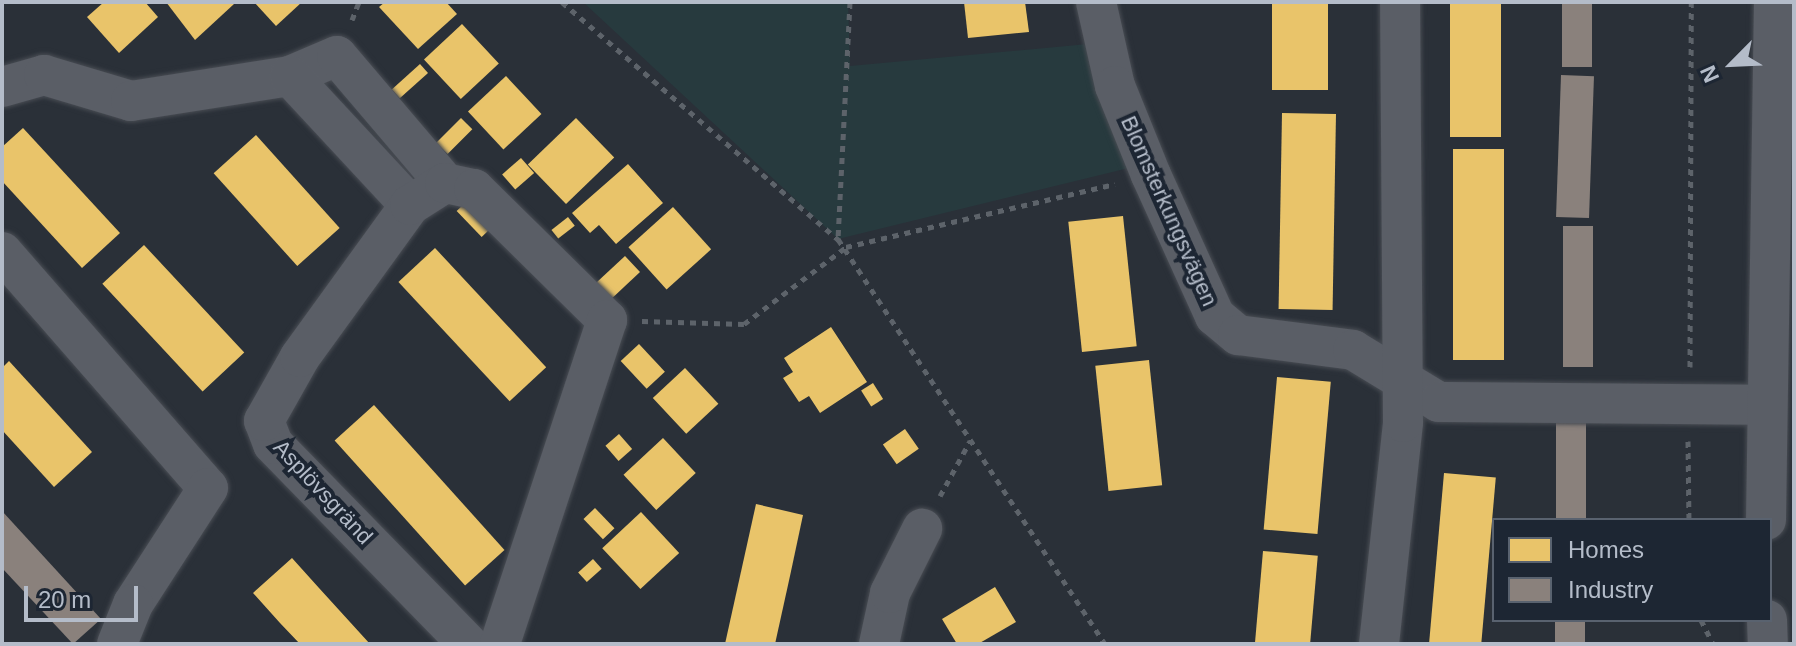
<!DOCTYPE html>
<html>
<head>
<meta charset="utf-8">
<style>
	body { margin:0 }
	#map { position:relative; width:1796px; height:646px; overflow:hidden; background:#2a3038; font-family:Helvetica,sans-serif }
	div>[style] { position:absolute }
	.green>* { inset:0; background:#273a3e }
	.homes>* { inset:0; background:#e9c46a; transform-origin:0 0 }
	.industry>* { inset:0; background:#8a817c; transform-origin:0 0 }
	.path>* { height:5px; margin-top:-2.5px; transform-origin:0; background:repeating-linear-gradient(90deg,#5d636a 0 6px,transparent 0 12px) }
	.roads { filter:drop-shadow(0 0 2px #484c53) drop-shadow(0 0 2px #484c53) }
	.minor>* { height:40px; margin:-20px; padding:0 20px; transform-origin:20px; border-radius:20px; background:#5a5e66 }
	span { translate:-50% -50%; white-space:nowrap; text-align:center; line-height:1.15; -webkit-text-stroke:8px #1d2633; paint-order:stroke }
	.street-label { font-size:22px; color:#b4bcc9 }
	.frame { position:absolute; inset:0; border:4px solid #b4bcc9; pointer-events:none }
	.legend { position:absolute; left:1492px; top:518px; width:280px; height:104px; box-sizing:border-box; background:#1d2633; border:2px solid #59626f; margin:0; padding:10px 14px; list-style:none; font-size:24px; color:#b4bcc9 }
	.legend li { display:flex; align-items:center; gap:16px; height:40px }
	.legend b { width:40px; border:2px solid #59626f }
	.north { position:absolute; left:1692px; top:24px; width:80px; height:80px; -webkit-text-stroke:6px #1d2633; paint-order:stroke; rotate:246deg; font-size:22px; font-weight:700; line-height:32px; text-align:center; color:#b4bcc9 }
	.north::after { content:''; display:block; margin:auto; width:28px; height:36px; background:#b4bcc9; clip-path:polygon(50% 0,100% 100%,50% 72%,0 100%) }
	.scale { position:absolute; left:24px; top:586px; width:114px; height:36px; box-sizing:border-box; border:4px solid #b4bcc9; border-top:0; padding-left:10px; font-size:24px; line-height:28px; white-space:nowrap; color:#b4bcc9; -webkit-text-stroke:6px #1d2633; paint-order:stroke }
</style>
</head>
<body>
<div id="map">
	<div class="green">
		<div style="clip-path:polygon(583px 2px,848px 2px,850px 66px,1088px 44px,1137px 166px,838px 239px)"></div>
	</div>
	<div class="homes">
		<div style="clip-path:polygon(104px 2px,145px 2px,158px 17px,119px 53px,87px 17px)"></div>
		<div style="clip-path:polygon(166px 2px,232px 2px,234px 4px,195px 40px)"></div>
		<div style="clip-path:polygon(254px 2px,302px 2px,276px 26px)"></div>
		<div style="clip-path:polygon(385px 2px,446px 2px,457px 14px,418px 49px,379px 7px)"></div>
		<div style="clip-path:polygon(964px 2px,1025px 2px,1029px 32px,968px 38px)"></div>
		<div style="left:1272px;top:2px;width:56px;height:88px"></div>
		<div style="left:1450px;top:2px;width:51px;height:135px"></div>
		<div style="left:462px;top:24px;width:54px;height:52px;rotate:47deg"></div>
		<div style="left:420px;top:64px;width:12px;height:38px;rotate:48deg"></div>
		<div style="left:506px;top:76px;width:52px;height:52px;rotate:47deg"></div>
		<div style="left:1282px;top:113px;width:54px;height:196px;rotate:1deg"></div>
		<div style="left:461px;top:118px;width:16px;height:35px;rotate:45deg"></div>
		<div style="left:576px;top:118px;width:55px;height:67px;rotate:46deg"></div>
		<div style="clip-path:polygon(23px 128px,120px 233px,82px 268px,2px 181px,2px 147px)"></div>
		<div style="left:256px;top:135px;width:125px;height:57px;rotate:48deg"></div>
		<div style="left:1453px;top:149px;width:51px;height:211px"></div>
		<div style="left:521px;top:158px;width:20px;height:25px;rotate:49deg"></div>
		<div style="clip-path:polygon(628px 164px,663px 203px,616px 244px,599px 225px,590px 233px,572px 213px)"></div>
		<div style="left:466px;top:202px;width:36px;height:13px;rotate:46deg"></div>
		<div style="left:673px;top:207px;width:57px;height:60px;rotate:48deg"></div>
		<div style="left:1123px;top:216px;width:131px;height:55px;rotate:84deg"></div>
		<div style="left:568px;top:217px;width:11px;height:21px;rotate:52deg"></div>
		<div style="left:144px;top:245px;width:147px;height:57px;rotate:47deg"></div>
		<div style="left:435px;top:248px;width:163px;height:50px;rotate:47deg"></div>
		<div style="left:625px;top:256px;width:22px;height:39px;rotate:47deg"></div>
		<div style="clip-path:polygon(831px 327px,867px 382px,820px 413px,809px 396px,799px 402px,783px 378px,793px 372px,784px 358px)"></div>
		<div style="left:639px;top:344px;width:38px;height:25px;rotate:47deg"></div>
		<div style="left:1149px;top:360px;width:126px;height:54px;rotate:84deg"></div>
		<div style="clip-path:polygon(9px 361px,92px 452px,54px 487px,2px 430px,2px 368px)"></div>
		<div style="left:685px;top:368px;width:49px;height:44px;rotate:47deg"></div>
		<div style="left:1277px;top:377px;width:54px;height:153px;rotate:5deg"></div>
		<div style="left:873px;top:383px;width:19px;height:14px;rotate:58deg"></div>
		<div style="left:374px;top:405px;width:195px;height:53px;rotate:48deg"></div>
		<div style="left:905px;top:429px;width:24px;height:27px;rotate:55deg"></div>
		<div style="left:619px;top:434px;width:20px;height:18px;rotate:49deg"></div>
		<div style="left:663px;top:438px;width:48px;height:54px;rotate:47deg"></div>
		<div style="left:1444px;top:473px;width:52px;height:172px;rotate:5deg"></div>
		<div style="clip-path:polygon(756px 504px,803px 515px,790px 576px,775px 644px,725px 644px)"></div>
		<div style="left:595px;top:508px;width:28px;height:16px;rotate:46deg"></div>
		<div style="left:641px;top:512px;width:56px;height:53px;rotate:47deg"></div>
		<div style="left:1263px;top:551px;width:55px;height:93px;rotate:5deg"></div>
		<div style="clip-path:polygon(292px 558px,319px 588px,370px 644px,300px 644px,280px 623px,253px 593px)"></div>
		<div style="left:593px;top:559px;width:13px;height:20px;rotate:48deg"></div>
		<div style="clip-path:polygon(995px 587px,1016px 622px,978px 644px,957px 644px,942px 619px)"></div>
	</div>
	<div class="industry">
		<div style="left:1562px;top:2px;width:30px;height:65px"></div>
		<div style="left:1561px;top:75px;width:33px;height:142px;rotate:2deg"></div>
		<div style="left:1563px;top:226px;width:30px;height:141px"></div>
		<div style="left:1556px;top:423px;width:30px;height:97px"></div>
		<div style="clip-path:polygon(2px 511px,101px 619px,73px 644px,2px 568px)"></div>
		<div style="left:1555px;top:620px;width:30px;height:24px"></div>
	</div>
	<div class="path">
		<div style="left:562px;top:2px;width:367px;rotate:40.7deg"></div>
		<div style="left:850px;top:2px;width:237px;rotate:92.9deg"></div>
		<div style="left:838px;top:239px;width:485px;rotate:56.6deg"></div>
		<div style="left:352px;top:20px;width:19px;rotate:-69deg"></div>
		<div style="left:642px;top:321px;width:102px;rotate:1.7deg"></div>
		<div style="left:744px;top:324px;width:128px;rotate:-37deg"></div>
		<div style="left:846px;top:247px;width:276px;rotate:-13.2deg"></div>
		<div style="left:1690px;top:367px;width:365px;rotate:-89.8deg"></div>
		<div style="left:1688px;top:441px;width:79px;rotate:89.3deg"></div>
		<div style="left:940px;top:496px;width:63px;rotate:-61.4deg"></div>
		<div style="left:1701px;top:620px;width:27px;rotate:63deg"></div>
	</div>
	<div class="roads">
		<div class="minor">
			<div style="left:1096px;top:2px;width:86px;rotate:77.3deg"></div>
			<div style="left:1115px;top:86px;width:96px;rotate:68deg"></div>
			<div style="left:1151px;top:175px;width:155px;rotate:65.6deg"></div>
			<div style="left:1215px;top:316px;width:30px;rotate:40deg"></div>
			<div style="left:1238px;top:335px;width:116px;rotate:7.4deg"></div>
			<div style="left:1353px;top:350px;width:100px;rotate:31.2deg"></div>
			<div style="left:1439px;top:402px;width:326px;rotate:0.5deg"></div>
			<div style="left:290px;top:76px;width:51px;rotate:-23.1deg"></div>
			<div style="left:337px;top:56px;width:167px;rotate:49.6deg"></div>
			<div style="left:2px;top:87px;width:44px;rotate:-15.9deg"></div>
			<div style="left:44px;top:75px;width:91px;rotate:16.6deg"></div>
			<div style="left:131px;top:101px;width:161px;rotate:-8.9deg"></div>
			<div style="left:290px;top:76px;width:176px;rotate:47.1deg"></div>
			<div style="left:2px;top:252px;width:313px;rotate:48.9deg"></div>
			<div style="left:208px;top:488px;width:138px;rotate:122.9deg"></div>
			<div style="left:133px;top:604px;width:43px;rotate:111.8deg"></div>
			<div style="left:1766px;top:520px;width:518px;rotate:-89.12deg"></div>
			<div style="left:1767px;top:620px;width:24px;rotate:88deg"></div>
			<div style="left:468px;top:644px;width:279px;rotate:-134.3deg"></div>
			<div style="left:273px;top:444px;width:25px;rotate:-111deg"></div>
			<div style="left:264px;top:421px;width:73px;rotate:-60.6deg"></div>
			<div style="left:300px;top:357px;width:188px;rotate:-54.1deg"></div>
			<div style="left:410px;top:205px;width:41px;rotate:-32.2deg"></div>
			<div style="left:445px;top:183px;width:30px;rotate:12deg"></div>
			<div style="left:474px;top:189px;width:187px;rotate:44.6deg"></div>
			<div style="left:607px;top:320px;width:341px;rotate:108.3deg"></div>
			<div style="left:879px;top:644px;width:52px;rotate:-77.8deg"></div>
			<div style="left:890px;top:593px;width:72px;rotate:-63.4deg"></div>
			<div style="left:1379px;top:644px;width:223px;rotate:-83.8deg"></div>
			<div style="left:1403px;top:422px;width:420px;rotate:-90.4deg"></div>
		</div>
	</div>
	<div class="street-label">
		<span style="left:1169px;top:211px;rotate:66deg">Blomsterkungsvägen</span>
		<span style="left:323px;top:492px;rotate:47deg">Asplövsgränd</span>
	</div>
	<div class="frame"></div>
	<ul class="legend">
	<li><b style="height:22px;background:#e9c46a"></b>Homes</li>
	<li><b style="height:22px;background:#8a817c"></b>Industry</li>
	</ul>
	<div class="north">N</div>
	<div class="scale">20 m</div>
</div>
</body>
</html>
